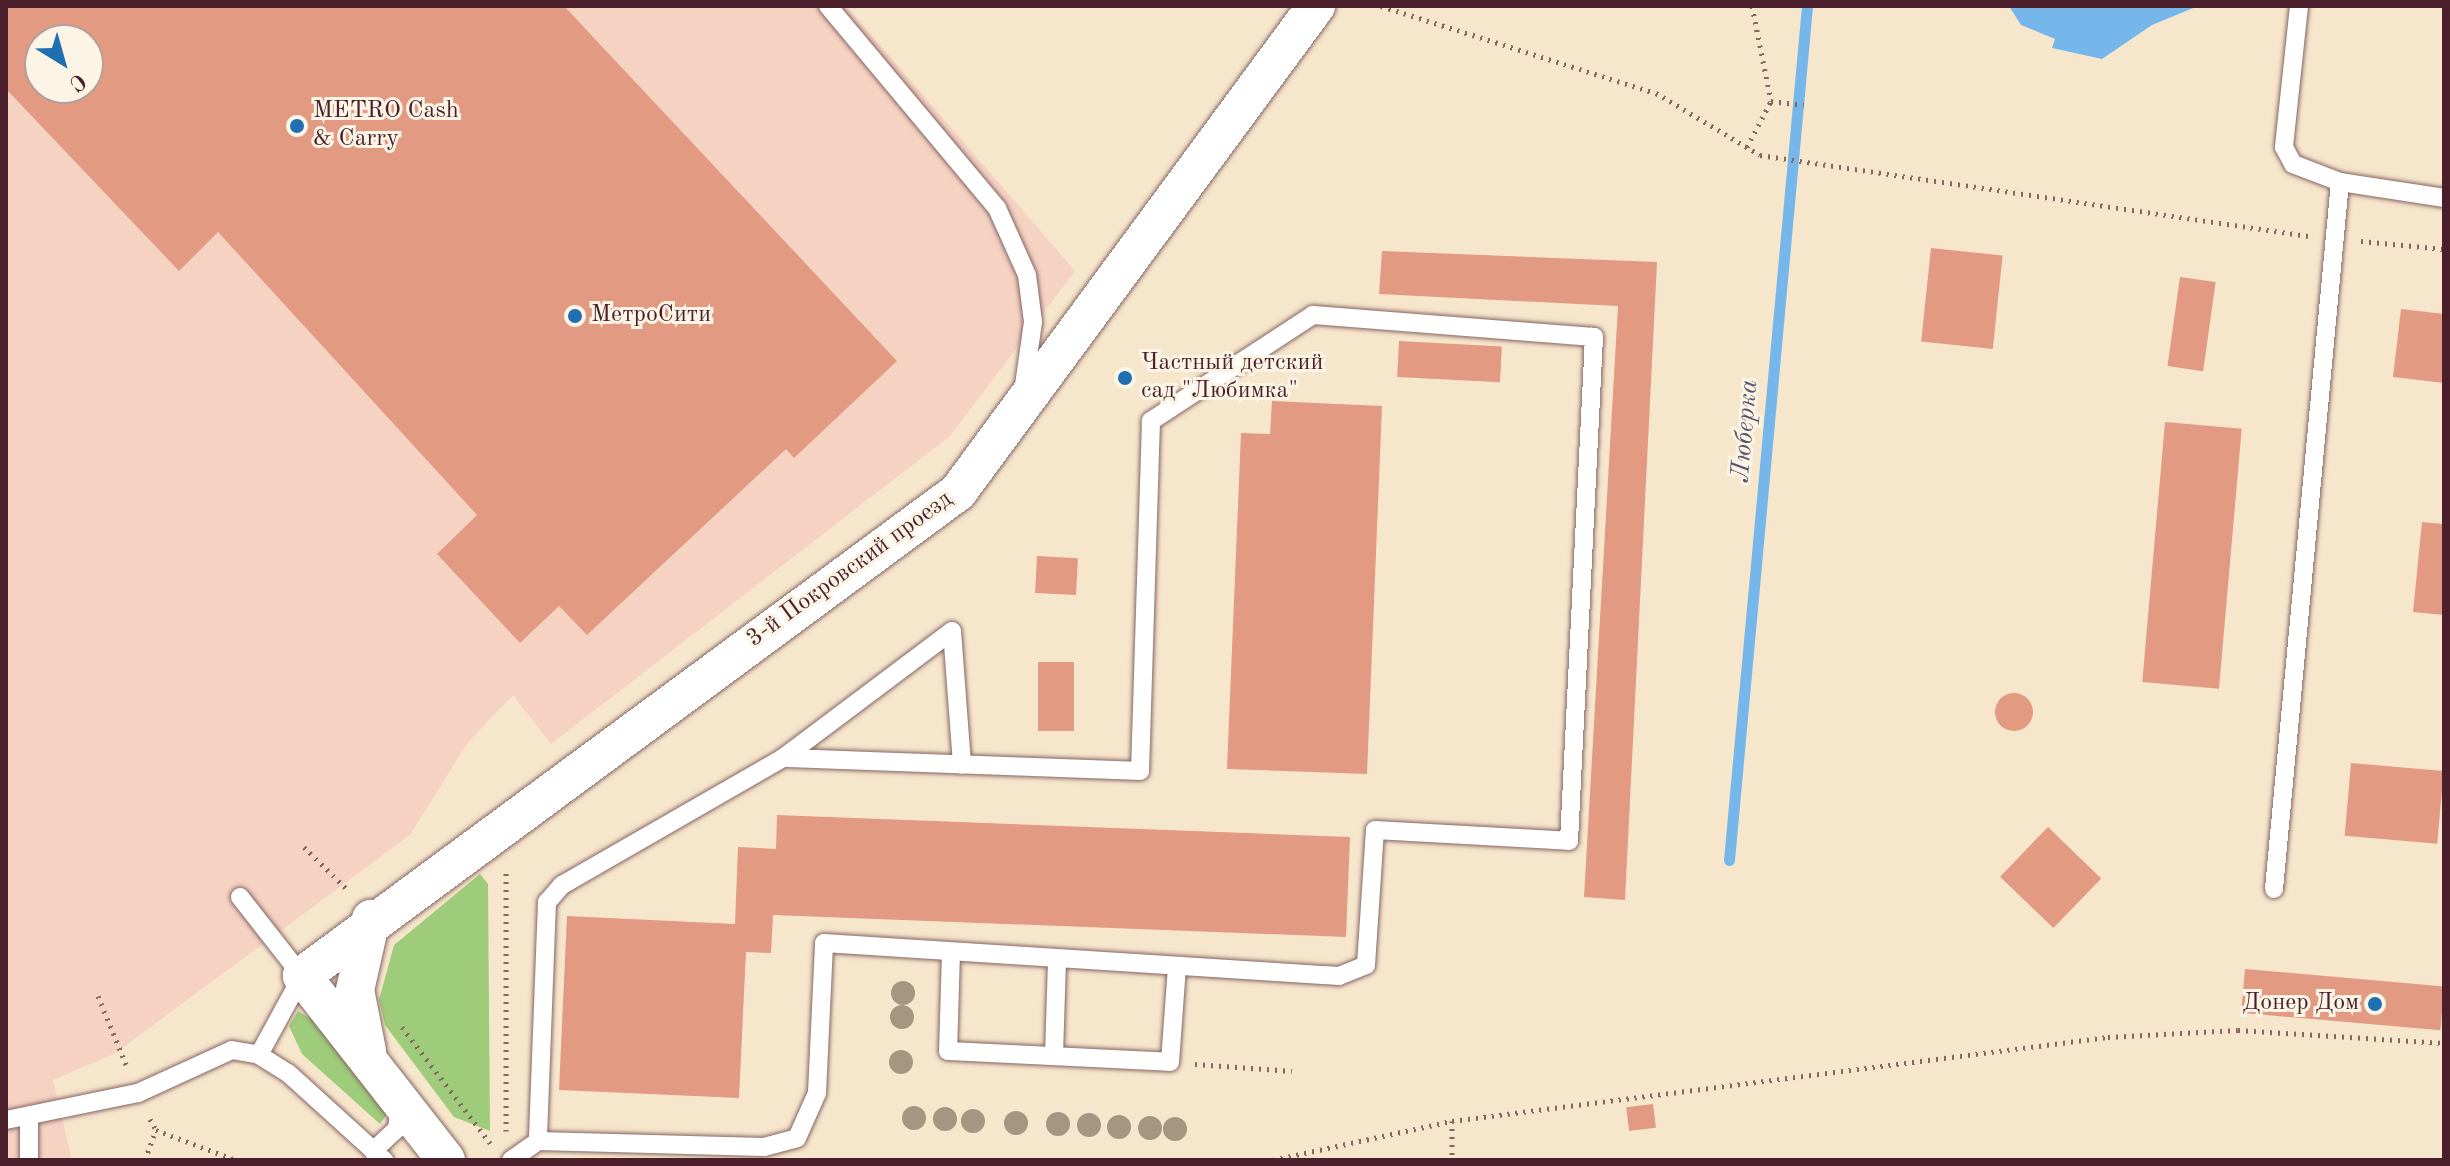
<!DOCTYPE html>
<html>
<head>
<meta charset="utf-8">
<style>
	body { margin:0 }
	#map { position:relative; width:2450px; height:1166px; overflow:hidden; background:#f6e6cc; font-family:"Old Standard TT",serif }
	div>[style] { position:absolute }
	.built>* { inset:0; background:#f5d2c2 }
	.green>* { inset:0; background:#9ecc7a }
	.water>* { inset:0; background:#75b7ea }
	.stream>* { height:11px; margin:-5.5px; padding:0 5.5px; transform-origin:5.5px; border-radius:5.5px; background:#75b7ea }
	.building>* { inset:0; background:#e29b82; transform-origin:0 0 }
	.round { border-radius:50% }
	.path>* { height:5px; margin-top:-2.5px; transform-origin:0; background:repeating-linear-gradient(90deg,#866563 0 2px,transparent 0 8px) }
	.roads { filter:drop-shadow(0 0 2px #866563) drop-shadow(0 0 2px #866563) }
	.lane>* { height:18px; margin:-9px; padding:0 9px; transform-origin:9px; border-radius:9px; background:#fff }
	.street>* { height:38px; margin:-19px; padding:0 19px; transform-origin:19px; border-radius:19px; background:#fff }
	.trees>* { width:24px; height:24px; margin:-12px; border-radius:50%; background:#a59581 }
	.dots>* { width:22px; height:22px; translate:-50% -50%; box-sizing:border-box; border:4px solid #fcf5e5; border-radius:50% }
	span { translate:-50% -50%; white-space:nowrap; text-align:center; line-height:1.15; -webkit-text-stroke:6px #fcf5e5; paint-order:stroke }
	.poi-label { font-size:24px; color:#4a1f2b }
	.left { translate:0 -50%; text-align:left }
	.right { translate:-100% -50%; text-align:right }
	.street-label { font-size:24px; color:#4a1f2b }
	.water-label { font-size:26px; color:#59546e; font-style:italic }
	.frame { position:absolute; inset:0; border:8px solid #4a1f2b; pointer-events:none }
	.north { position:absolute; left:24px; top:24px; width:80px; height:80px; box-sizing:border-box; background:#fcf5e5; border:2px solid #b59f9b; border-radius:50%; rotate:143deg; font-size:22px; font-weight:700; line-height:32px; text-align:center; color:#4a1f2b }
	.north::after { content:''; display:block; margin:auto; width:28px; height:36px; background:#1f6fb2; clip-path:polygon(50% 0,100% 100%,50% 72%,0 100%) }
</style>
</head>
<body>
<div id="map">
	<div class="built">
		<div style="clip-path:polygon(evenodd,6px 6px,846px 6px,1075px 271px,950px 436px,551px 744px,513px 695px,468px 742px,410px 835px,114px 1054px,53px 1080px,72px 1160px,6px 1160px,6px 6px,40px 40px,88px 40px,88px 88px,40px 88px,40px 40px)"></div>
	</div>
	<div class="green">
		<div style="clip-path:polygon(480px 874px,488px 884px,490px 1131px,454px 1117px,385px 1025px,379px 1000px,394px 945px)"></div>
		<div style="clip-path:polygon(298px 1011px,317px 1023px,387px 1114px,380px 1124px,302px 1054px,289px 1026px)"></div>
	</div>
	<div class="water">
		<div style="clip-path:polygon(2009px 6px,2198px 6px,2152px 25px,2102px 59px,2052px 48px,2055px 39px,2021px 25px)"></div>
	</div>
	<div class="stream">
		<div style="left:1729px;top:860px;width:858px;rotate:-84.78deg"></div>
	</div>
	<div class="building">
		<div style="clip-path:polygon(evenodd,6px 6px,564px 6px,897px 361px,794px 458px,786px 449px,587px 635px,559px 606px,520px 643px,437px 554px,477px 515px,218px 232px,179px 271px,6px 89px,6px 6px,40px 40px,88px 40px,88px 88px,40px 88px,40px 40px)"></div>
		<div style="left:1931px;top:248px;width:72px;height:94px;rotate:6deg"></div>
		<div style="clip-path:polygon(1382px 251px,1657px 262px,1625px 900px,1584px 897px,1618px 306px,1379px 294px)"></div>
		<div style="left:2180px;top:277px;width:36px;height:90px;rotate:8deg"></div>
		<div style="clip-path:polygon(2401px 309px,2444px 314px,2444px 383px,2393px 377px)"></div>
		<div style="left:1399px;top:341px;width:103px;height:36px;rotate:3deg"></div>
		<div style="clip-path:polygon(1272px 401px,1382px 406px,1367px 774px,1227px 769px,1241px 433px,1270px 434px)"></div>
		<div style="left:2165px;top:422px;width:77px;height:261px;rotate:5deg"></div>
		<div style="clip-path:polygon(2422px 522px,2444px 524px,2444px 615px,2413px 612px)"></div>
		<div style="left:1037px;top:556px;width:41px;height:37px;rotate:3deg"></div>
		<div style="left:1038px;top:662px;width:36px;height:69px"></div>
		<div class="round" style="left:1995px;top:693px;width:38px;height:38px"></div>
		<div style="left:2351px;top:763px;width:93px;height:73px;rotate:5deg"></div>
		<div style="clip-path:polygon(777px 815px,1350px 837px,1346px 937px,773px 915px,771px 953px,746px 952px,739px 1098px,559px 1090px,567px 916px,735px 924px,738px 847px,776px 849px)"></div>
		<div style="left:2048px;top:827px;width:74px;height:69px;rotate:44deg"></div>
		<div style="left:2245px;top:969px;width:200px;height:44px;rotate:5deg"></div>
		<div style="left:1653px;top:1104px;width:24px;height:27px;rotate:83deg"></div>
	</div>
	<div class="path">
		<div style="left:1381px;top:6px;width:288px;rotate:17.6deg"></div>
		<div style="left:1656px;top:93px;width:121px;rotate:30.8deg"></div>
		<div style="left:1760px;top:155px;width:554px;rotate:8.41deg"></div>
		<div style="left:1752px;top:6px;width:97px;rotate:78.7deg"></div>
		<div style="left:1771px;top:101px;width:33px;rotate:7deg"></div>
		<div style="left:1747px;top:147px;width:52px;rotate:-62.4deg"></div>
		<div style="left:2361px;top:241px;width:83px;rotate:5.5deg"></div>
		<div style="left:304px;top:847px;width:63px;rotate:44.4deg"></div>
		<div style="left:98px;top:996px;width:79px;rotate:67.7deg"></div>
		<div style="left:402px;top:1027px;width:146px;rotate:52.8deg"></div>
		<div style="left:1195px;top:1064px;width:97px;rotate:4.1deg"></div>
		<div style="left:150px;top:1119px;width:13px;rotate:61deg"></div>
		<div style="left:156px;top:1130px;width:85px;rotate:20.6deg"></div>
		<div style="left:1452px;top:1121px;width:39px;rotate:90deg"></div>
		<div style="left:506px;top:1131px;width:258px;rotate:-90deg"></div>
		<div style="left:145px;top:1160px;width:32px;rotate:-70deg"></div>
		<div style="left:1273px;top:1160px;width:183px;rotate:-12.3deg"></div>
		<div style="left:1452px;top:1121px;width:661px;rotate:-7.3deg"></div>
		<div style="left:2108px;top:1037px;width:130px;rotate:-3.1deg"></div>
		<div style="left:2238px;top:1030px;width:206px;rotate:3.6deg"></div>
	</div>
	<div class="roads">
		<div class="lane">
			<div style="left:828px;top:6px;width:263px;rotate:50.1deg"></div>
			<div style="left:997px;top:208px;width:73px;rotate:65.9deg"></div>
			<div style="left:1027px;top:275px;width:47px;rotate:82.7deg"></div>
			<div style="left:1033px;top:322px;width:71px;rotate:98.1deg"></div>
			<div style="left:2299px;top:6px;width:142px;rotate:96.1deg"></div>
			<div style="left:2284px;top:147px;width:19px;rotate:62deg"></div>
			<div style="left:2293px;top:164px;width:50px;rotate:21deg"></div>
			<div style="left:2340px;top:182px;width:105px;rotate:8.7deg"></div>
			<div style="left:783px;top:758px;width:211px;rotate:-36.9deg"></div>
			<div style="left:952px;top:631px;width:134px;rotate:85.7deg"></div>
			<div style="left:2274px;top:889px;width:710px;rotate:-84.67deg"></div>
			<div style="left:240px;top:897px;width:100px;rotate:51.9deg"></div>
			<div style="left:302px;top:976px;width:90px;rotate:118.6deg"></div>
			<div style="left:951px;top:952px;width:99px;rotate:91.7deg"></div>
			<div style="left:948px;top:1051px;width:222px;rotate:2.8deg"></div>
			<div style="left:1170px;top:1062px;width:96px;rotate:-85.8deg"></div>
			<div style="left:1054px;top:1056px;width:97px;rotate:-88.2deg"></div>
			<div style="left:6px;top:1120px;width:135px;rotate:-11.6deg"></div>
			<div style="left:138px;top:1093px;width:103px;rotate:-24.6deg"></div>
			<div style="left:232px;top:1050px;width:27px;rotate:10deg"></div>
			<div style="left:259px;top:1055px;width:34px;rotate:32deg"></div>
			<div style="left:288px;top:1073px;width:130px;rotate:42.2deg"></div>
			<div style="left:29px;top:1120px;width:40px;rotate:90deg"></div>
			<div style="left:373px;top:1151px;width:33px;rotate:-43deg"></div>
			<div style="left:397px;top:1129px;width:24px;rotate:-83deg"></div>
			<div style="left:511px;top:1160px;width:33px;rotate:-35deg"></div>
			<div style="left:538px;top:1141px;width:226px;rotate:1.5deg"></div>
			<div style="left:764px;top:1147px;width:34px;rotate:-15deg"></div>
			<div style="left:797px;top:1138px;width:49px;rotate:-66deg"></div>
			<div style="left:817px;top:1093px;width:150px;rotate:-87.3deg"></div>
			<div style="left:824px;top:943px;width:516px;rotate:3.67deg"></div>
			<div style="left:1339px;top:976px;width:29px;rotate:-22deg"></div>
			<div style="left:1366px;top:965px;width:135px;rotate:-86.2deg"></div>
			<div style="left:1375px;top:830px;width:194px;rotate:3.2deg"></div>
			<div style="left:1569px;top:841px;width:505px;rotate:-87.16deg"></div>
			<div style="left:1594px;top:337px;width:282px;rotate:-175.5deg"></div>
			<div style="left:1313px;top:315px;width:194px;rotate:146.8deg"></div>
			<div style="left:1151px;top:421px;width:350px;rotate:91.8deg"></div>
			<div style="left:1140px;top:771px;width:357px;rotate:-177.9deg"></div>
			<div style="left:783px;top:758px;width:255px;rotate:150.1deg"></div>
			<div style="left:562px;top:885px;width:23px;rotate:131deg"></div>
			<div style="left:547px;top:902px;width:239px;rotate:92.2deg"></div>
		</div>
		<div class="street">
			<div style="left:367px;top:1051px;width:62px;rotate:-101.1deg"></div>
			<div style="left:355px;top:990px;width:73px;rotate:-77.3deg"></div>
			<div style="left:446px;top:1160px;width:234px;rotate:-128deg"></div>
			<div style="left:302px;top:976px;width:815px;rotate:-36.42deg"></div>
			<div style="left:958px;top:492px;width:604px;rotate:-53.62deg"></div>
		</div>
	</div>
	<div class="trees">
		<div style="left:903px;top:993px"></div>
		<div style="left:902px;top:1017px"></div>
		<div style="left:901px;top:1062px"></div>
		<div style="left:914px;top:1118px"></div>
		<div style="left:945px;top:1119px"></div>
		<div style="left:973px;top:1121px"></div>
		<div style="left:1016px;top:1123px"></div>
		<div style="left:1058px;top:1124px"></div>
		<div style="left:1089px;top:1125px"></div>
		<div style="left:1119px;top:1127px"></div>
		<div style="left:1150px;top:1128px"></div>
		<div style="left:1175px;top:1129px"></div>
	</div>
	<div class="dots">
		<div style="left:297px;top:126px;background:#1f6fb2"></div>
		<div style="left:575px;top:316px;background:#1f6fb2"></div>
		<div style="left:1125px;top:378px;background:#1f6fb2"></div>
		<div style="left:2375px;top:1004px;background:#1f6fb2"></div>
	</div>
	<div class="poi-label">
		<span class="left" style="left:313px;top:126px">METRO Cash<br>&amp; Carry</span>
		<span class="left" style="left:591px;top:316px">МетроСити</span>
		<span class="left" style="left:1141px;top:378px">Частный детский<br>сад "Любимка"</span>
		<span class="right" style="left:2359px;top:1004px">Донер Дом</span>
	</div>
	<div class="street-label">
		<span style="left:850px;top:570px;rotate:-36deg">3-й Покровский проезд</span>
	</div>
	<div class="water-label">
		<span style="left:1746px;top:431px;rotate:-85deg">Люберка</span>
	</div>
	<div class="frame"></div>
	<div class="north">С</div>
</div>
</body>
</html>
